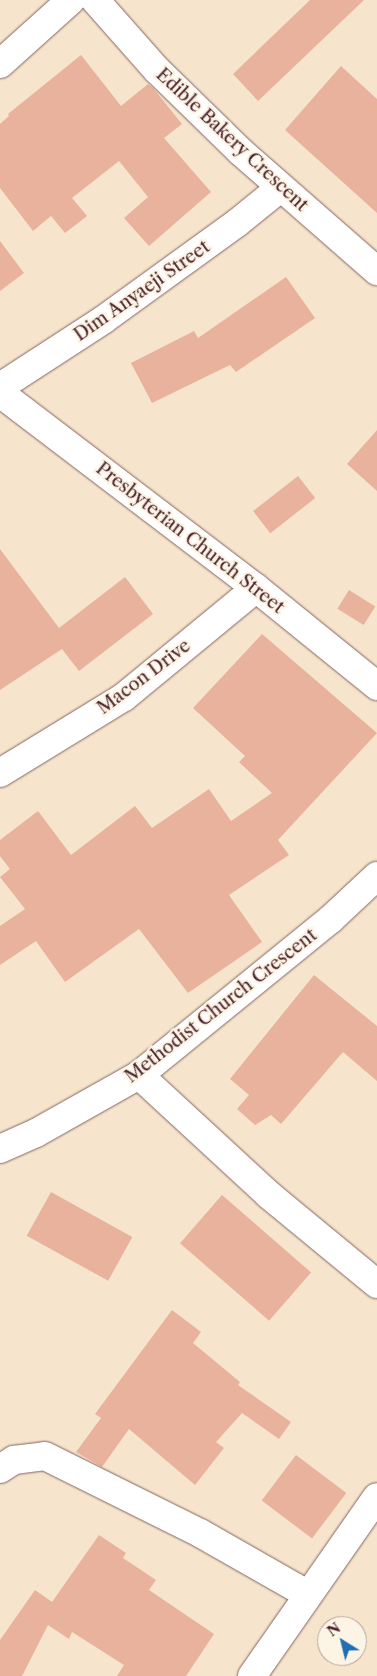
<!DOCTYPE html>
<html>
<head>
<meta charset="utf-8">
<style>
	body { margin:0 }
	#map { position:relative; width:377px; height:1676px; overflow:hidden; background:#f6e5cc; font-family:"Libre Caslon Text",serif }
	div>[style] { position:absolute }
	.building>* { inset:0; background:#e8b29d; transform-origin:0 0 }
	.roads { filter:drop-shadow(0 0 1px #866463) drop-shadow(0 0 1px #866463) }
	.minor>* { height:28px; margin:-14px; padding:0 14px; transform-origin:14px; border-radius:14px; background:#fff }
	.major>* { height:28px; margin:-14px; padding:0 14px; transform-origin:14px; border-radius:14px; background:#fff }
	span { translate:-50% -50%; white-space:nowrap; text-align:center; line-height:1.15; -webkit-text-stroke:4.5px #fcf5e5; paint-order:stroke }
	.street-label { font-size:18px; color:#4a1f2b }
	.north { position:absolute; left:317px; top:1616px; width:50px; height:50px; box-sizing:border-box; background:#fcf5e5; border:1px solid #b59f9b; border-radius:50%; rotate:324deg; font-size:14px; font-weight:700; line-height:20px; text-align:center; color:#4a1f2b }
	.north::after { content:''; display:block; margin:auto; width:18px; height:22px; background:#1f6fb2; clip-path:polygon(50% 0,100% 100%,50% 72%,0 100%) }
</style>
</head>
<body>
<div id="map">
	<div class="building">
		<div style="clip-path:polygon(310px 0,364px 0,258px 101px,233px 74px)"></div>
		<div style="clip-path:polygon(81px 55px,121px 106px,148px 84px,153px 88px,182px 124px,164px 138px,211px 192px,149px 246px,124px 218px,148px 197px,119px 161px,72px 198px,87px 216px,65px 233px,51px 216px,33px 231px,0 188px,0 124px,9px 116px,8px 114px)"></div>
		<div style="clip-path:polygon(341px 66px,377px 99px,377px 213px,285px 130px)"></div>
		<div style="clip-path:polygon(0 241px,24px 273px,0 291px)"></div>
		<div style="clip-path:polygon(286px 277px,315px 318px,236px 372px,230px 365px,152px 403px,131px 363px,194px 331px,198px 338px)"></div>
		<div style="clip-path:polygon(377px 430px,377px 491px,347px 464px)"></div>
		<div style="left:298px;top:476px;width:28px;height:57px;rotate:52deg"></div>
		<div style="clip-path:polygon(0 549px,59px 628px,125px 577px,153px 614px,79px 671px,62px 649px,0 690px)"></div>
		<div style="left:349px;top:590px;width:31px;height:22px;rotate:32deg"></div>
		<div style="clip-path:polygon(262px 634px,377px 733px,278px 840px,289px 855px,229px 895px,262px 942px,188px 993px,139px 929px,65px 982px,36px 941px,0 965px,0 926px,25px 909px,0 877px,10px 869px,0 856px,0 840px,38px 811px,71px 855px,135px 806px,152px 828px,209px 789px,231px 821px,272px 793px,239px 762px,245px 756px,193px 708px)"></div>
		<div style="clip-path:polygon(314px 975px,377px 1026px,377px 1081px,343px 1052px,281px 1124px,271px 1115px,255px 1125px,237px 1109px,249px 1095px,230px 1079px)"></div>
		<div style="left:51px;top:1192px;width:93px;height:50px;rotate:29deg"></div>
		<div style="left:222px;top:1195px;width:118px;height:64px;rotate:41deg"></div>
		<div style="clip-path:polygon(172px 1310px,201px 1332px,193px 1343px,240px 1382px,238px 1385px,291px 1422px,279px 1439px,242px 1413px,216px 1442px,224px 1448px,195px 1485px,129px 1429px,102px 1467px,76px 1452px,101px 1418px,95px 1414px)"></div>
		<div style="left:296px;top:1455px;width:63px;height:57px;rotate:37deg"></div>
		<div style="clip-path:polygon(99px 1535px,126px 1553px,123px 1558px,156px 1580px,149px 1590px,214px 1634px,186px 1676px,117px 1676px,124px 1665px,72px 1632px,69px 1639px,48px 1625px,22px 1676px,0 1676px,0 1640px,35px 1590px,52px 1602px)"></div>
	</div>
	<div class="roads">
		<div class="minor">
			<div style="left:95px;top:0;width:94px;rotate:48.5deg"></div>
			<div style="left:157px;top:70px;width:117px;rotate:44.3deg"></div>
			<div style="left:241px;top:152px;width:181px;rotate:41.2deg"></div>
			<div style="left:0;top:387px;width:123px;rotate:-33deg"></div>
			<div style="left:103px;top:320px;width:165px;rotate:-35.9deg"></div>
			<div style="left:237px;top:223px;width:55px;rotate:-39.1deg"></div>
			<div style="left:0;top:393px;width:322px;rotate:37.3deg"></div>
			<div style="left:256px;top:588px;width:156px;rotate:39deg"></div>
			<div style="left:0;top:773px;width:145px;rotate:-31.5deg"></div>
			<div style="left:124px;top:697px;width:171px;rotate:-39.5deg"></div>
			<div style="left:139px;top:1075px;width:177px;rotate:42.7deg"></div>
			<div style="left:269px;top:1195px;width:140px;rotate:39.5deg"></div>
			<div style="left:0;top:1149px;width:39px;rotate:-24deg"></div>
			<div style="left:36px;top:1133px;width:118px;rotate:-29.4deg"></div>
			<div style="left:139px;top:1075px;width:247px;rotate:-39.1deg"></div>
			<div style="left:331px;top:919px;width:63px;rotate:-43.1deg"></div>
			<div style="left:0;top:1469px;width:17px;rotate:-33deg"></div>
			<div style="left:14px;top:1460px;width:31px;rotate:-7deg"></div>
			<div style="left:45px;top:1456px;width:173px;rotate:26.4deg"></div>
			<div style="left:200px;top:1533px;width:123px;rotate:29.7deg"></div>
			<div style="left:252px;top:1676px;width:218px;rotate:-55.1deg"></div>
		</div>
		<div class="major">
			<div style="left:0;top:64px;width:96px;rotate:-42deg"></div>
		</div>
	</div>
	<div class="street-label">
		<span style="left:232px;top:140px;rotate:43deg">Edible Bakery Crescent</span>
		<span style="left:142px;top:291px;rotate:-35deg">Dim Anyaeji Street</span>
		<span style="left:190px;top:538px;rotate:38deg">Presbyterian Church Street</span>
		<span style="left:144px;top:677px;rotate:-37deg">Macon Drive</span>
		<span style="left:221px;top:1006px;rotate:-38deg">Methodist Church Crescent</span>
	</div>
	<div class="north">N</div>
</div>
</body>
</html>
